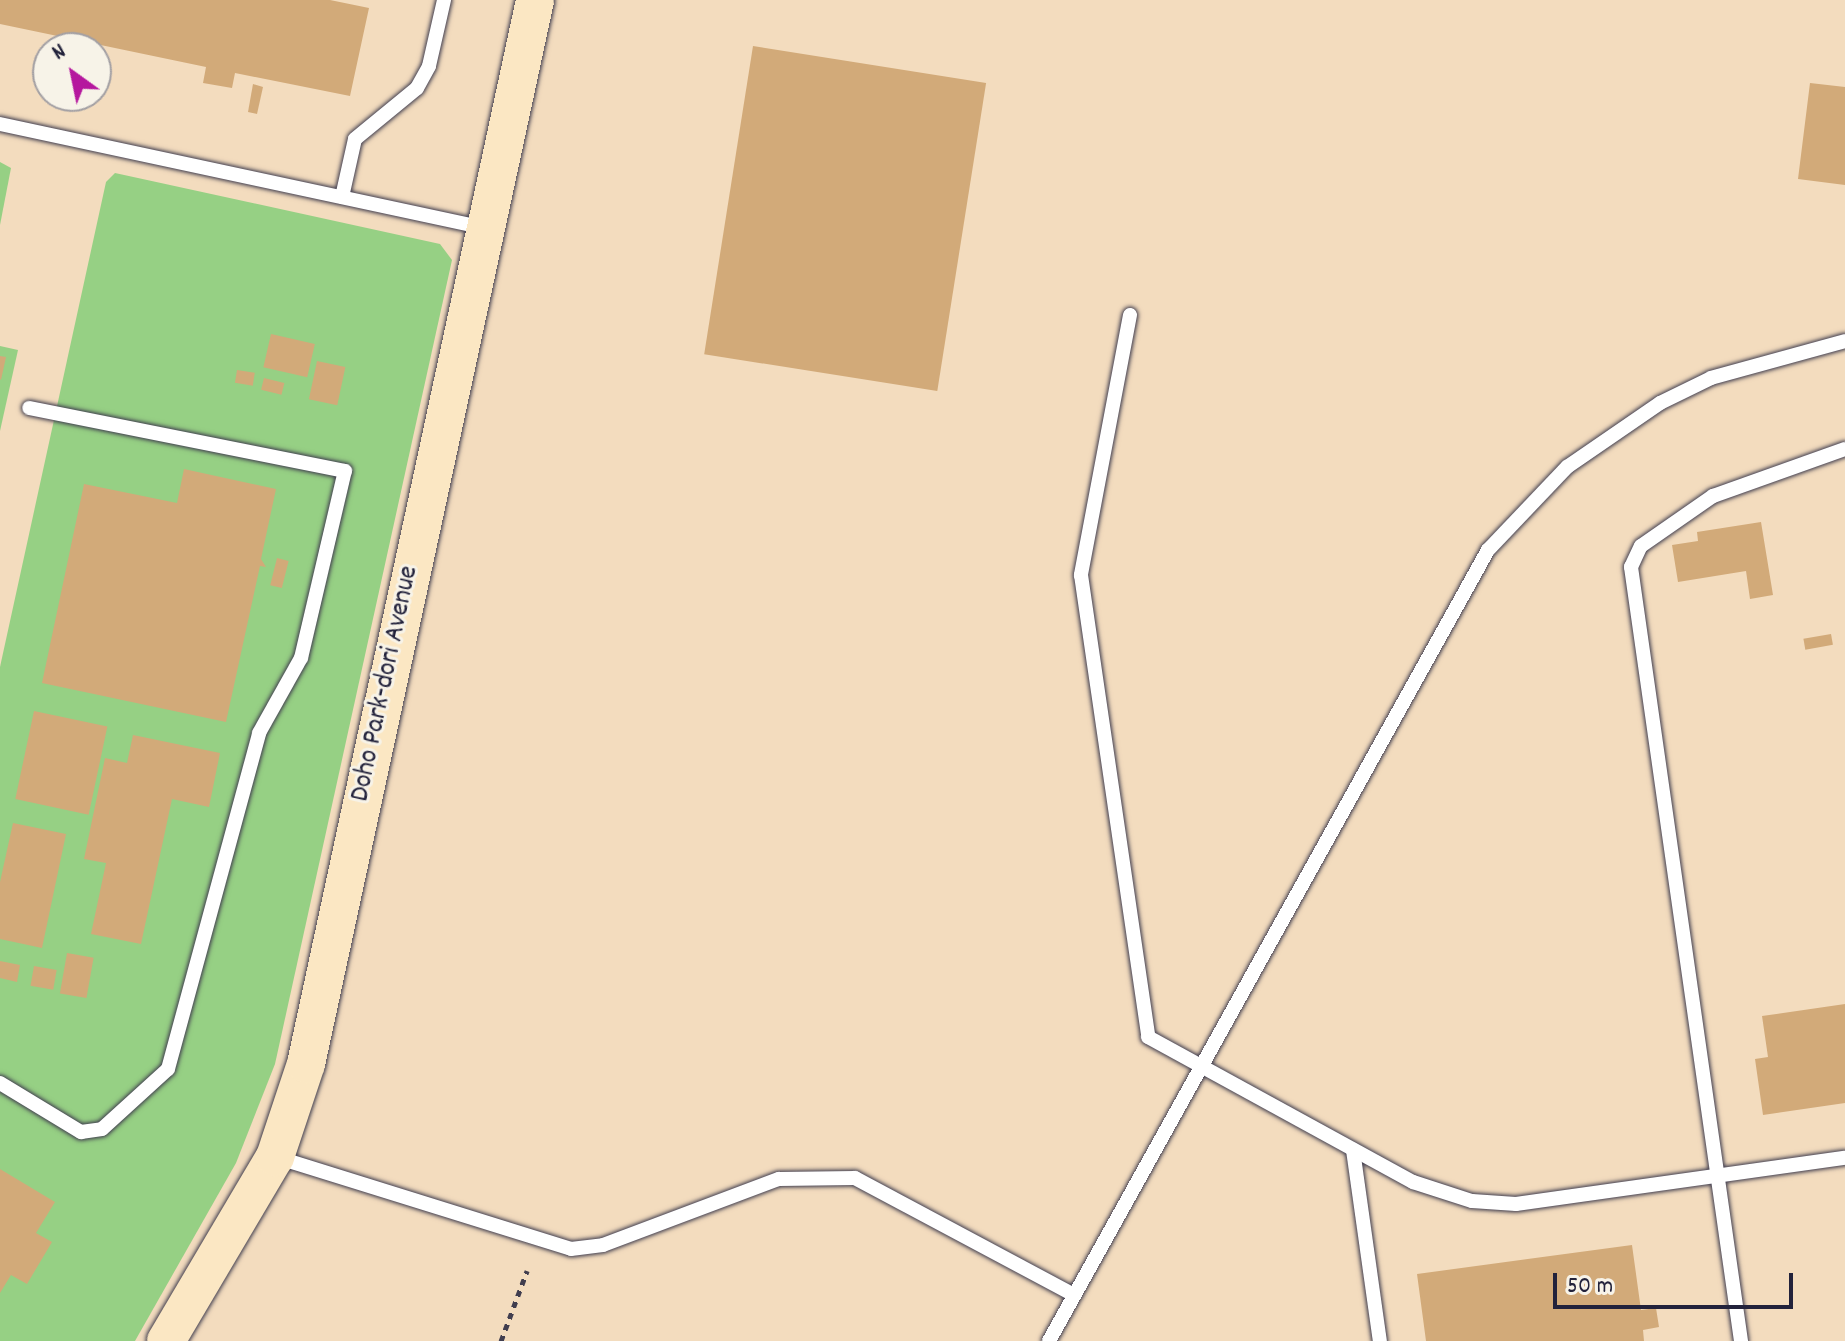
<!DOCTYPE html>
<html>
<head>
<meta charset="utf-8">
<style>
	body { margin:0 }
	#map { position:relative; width:1845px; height:1341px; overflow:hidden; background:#f3dcbe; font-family:Dekko,sans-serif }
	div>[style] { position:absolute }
	.green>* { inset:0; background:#96d084 }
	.building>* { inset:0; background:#d2aa79; transform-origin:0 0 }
	.path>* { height:5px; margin-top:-2.5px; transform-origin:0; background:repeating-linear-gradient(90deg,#413e4f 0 6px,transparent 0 12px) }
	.roads { filter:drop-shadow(0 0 2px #413e4f) drop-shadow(0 0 2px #413e4f) }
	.lane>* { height:14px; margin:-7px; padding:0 7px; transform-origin:7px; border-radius:7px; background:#fff }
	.secondary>* { height:38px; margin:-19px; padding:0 19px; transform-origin:19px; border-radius:19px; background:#fbe7c3 }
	span { translate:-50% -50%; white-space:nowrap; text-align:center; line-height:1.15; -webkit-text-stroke:6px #f7f3e8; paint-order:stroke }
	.street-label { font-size:28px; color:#22223b }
	.north { position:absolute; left:32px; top:32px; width:80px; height:80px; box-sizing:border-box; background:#f7f3e8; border:2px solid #a29fa3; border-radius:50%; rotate:327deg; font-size:22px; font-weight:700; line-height:32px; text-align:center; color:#22223b }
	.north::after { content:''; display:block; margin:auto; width:28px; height:36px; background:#b5179e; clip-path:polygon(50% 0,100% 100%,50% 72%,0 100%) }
	.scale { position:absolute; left:1553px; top:1273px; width:240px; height:36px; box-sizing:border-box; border:4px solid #22223b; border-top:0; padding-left:10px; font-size:24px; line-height:28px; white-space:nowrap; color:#22223b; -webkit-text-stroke:6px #f7f3e8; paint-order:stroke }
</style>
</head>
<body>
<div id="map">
	<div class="green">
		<div style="clip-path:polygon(0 162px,11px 168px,0 225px)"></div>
		<div style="clip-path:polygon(115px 173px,440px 244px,452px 260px,275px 1064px,236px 1163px,135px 1341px,0 1341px,0 667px,106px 182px)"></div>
		<div style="clip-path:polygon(0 346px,18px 350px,0 431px)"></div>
	</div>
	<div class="building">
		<div style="clip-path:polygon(0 0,330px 0,369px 8px,350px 96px,235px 73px,232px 88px,203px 83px,206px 67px,0 24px)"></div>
		<div style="left:753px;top:46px;width:236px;height:312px;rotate:9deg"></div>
		<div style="clip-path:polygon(1810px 83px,1845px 87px,1845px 185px,1798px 179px)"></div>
		<div style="clip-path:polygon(253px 84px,263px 87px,257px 114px,248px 112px)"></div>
		<div style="left:271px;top:334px;width:45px;height:34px;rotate:13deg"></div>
		<div style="clip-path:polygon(0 356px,6px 357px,1px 380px,0 379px)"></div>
		<div style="left:317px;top:361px;width:29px;height:39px;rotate:12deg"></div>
		<div style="left:237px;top:370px;width:18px;height:13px;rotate:9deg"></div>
		<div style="left:264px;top:378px;width:21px;height:12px;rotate:14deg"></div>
		<div style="clip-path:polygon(184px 469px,276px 489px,261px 559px,266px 567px,260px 566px,226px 722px,42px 683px,84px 484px,177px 503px)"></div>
		<div style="clip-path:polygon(1761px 522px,1773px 595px,1750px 599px,1746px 571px,1678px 582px,1672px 545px,1698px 541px,1697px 532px)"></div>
		<div style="left:277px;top:558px;width:12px;height:28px;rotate:14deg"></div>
		<div style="left:1831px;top:634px;width:11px;height:28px;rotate:80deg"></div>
		<div style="left:34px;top:711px;width:75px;height:90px;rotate:12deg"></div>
		<div style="clip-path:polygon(133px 735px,220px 753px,209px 807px,172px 799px,141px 944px,91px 934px,106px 863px,84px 859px,105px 758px,127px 763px)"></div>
		<div style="clip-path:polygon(13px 823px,66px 834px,42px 948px,0 939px,0 882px)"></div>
		<div style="left:67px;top:953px;width:27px;height:41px;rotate:10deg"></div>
		<div style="clip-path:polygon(0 961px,20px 965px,17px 982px,0 978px)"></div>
		<div style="left:34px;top:966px;width:23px;height:20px;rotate:10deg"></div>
		<div style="clip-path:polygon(1845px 1004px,1845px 1103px,1763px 1115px,1755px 1059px,1768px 1057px,1762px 1016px)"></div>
		<div style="clip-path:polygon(0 1169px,55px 1202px,36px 1233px,52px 1242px,27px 1284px,11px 1275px,0 1293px)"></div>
		<div style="clip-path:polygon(1632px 1245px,1641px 1310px,1656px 1308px,1659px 1327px,1643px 1330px,1644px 1341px,1426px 1341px,1417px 1274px)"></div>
	</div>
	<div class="path">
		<div style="left:501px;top:1341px;width:75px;rotate:-69.6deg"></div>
	</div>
	<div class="roads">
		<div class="lane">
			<div style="left:0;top:124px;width:496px;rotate:12.1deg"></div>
			<div style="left:342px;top:197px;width:59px;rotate:-77.4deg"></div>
			<div style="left:355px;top:139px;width:80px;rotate:-39.4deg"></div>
			<div style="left:417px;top:88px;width:25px;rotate:-61deg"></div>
			<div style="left:429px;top:66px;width:68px;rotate:-77.2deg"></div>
			<div style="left:1130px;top:315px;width:265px;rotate:100.7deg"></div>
			<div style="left:1081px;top:575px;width:467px;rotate:81.7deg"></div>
			<div style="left:1148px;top:1037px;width:302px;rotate:28.7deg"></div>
			<div style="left:1413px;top:1182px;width:62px;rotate:17.9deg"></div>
			<div style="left:1472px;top:1201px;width:44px;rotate:3.9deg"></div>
			<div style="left:1516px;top:1204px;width:332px;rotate:-8deg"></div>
			<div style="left:0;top:1083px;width:95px;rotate:31.2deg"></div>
			<div style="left:81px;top:1132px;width:21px;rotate:-8deg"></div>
			<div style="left:102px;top:1129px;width:89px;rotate:-42.3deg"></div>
			<div style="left:168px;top:1069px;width:348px;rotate:-74.8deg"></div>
			<div style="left:259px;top:733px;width:86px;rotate:-60.8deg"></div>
			<div style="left:301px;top:658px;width:192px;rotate:-76.8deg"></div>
			<div style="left:345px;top:471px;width:322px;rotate:-168.7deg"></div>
			<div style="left:1353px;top:1150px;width:193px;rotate:82deg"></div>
			<div style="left:276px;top:1157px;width:309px;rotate:17.3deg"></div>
			<div style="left:571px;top:1249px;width:32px;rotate:-7deg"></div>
			<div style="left:603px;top:1245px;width:188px;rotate:-20.6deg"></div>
			<div style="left:779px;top:1179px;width:76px;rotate:-0.8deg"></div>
			<div style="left:855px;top:1178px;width:248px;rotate:28.1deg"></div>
			<div style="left:1049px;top:1341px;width:905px;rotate:-60.97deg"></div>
			<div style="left:1488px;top:550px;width:115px;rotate:-46.4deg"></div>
			<div style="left:1567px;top:467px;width:113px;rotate:-34.5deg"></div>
			<div style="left:1660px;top:403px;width:57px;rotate:-26.1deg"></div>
			<div style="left:1711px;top:378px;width:139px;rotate:-15.4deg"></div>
			<div style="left:1741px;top:1341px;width:782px;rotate:-98.09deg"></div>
			<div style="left:1631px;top:567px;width:23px;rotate:-65deg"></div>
			<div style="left:1641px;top:546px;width:88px;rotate:-34.8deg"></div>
			<div style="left:1713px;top:496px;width:140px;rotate:-19.6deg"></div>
		</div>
		<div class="secondary">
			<div style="left:166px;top:1341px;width:214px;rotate:-59.4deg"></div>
			<div style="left:275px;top:1157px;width:98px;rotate:-71.6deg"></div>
			<div style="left:306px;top:1064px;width:1088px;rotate:-77.85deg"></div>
		</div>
	</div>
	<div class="street-label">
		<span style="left:386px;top:684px;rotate:-78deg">Doho Park-dori Avenue</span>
	</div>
	<div class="north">N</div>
	<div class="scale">50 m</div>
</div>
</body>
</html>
